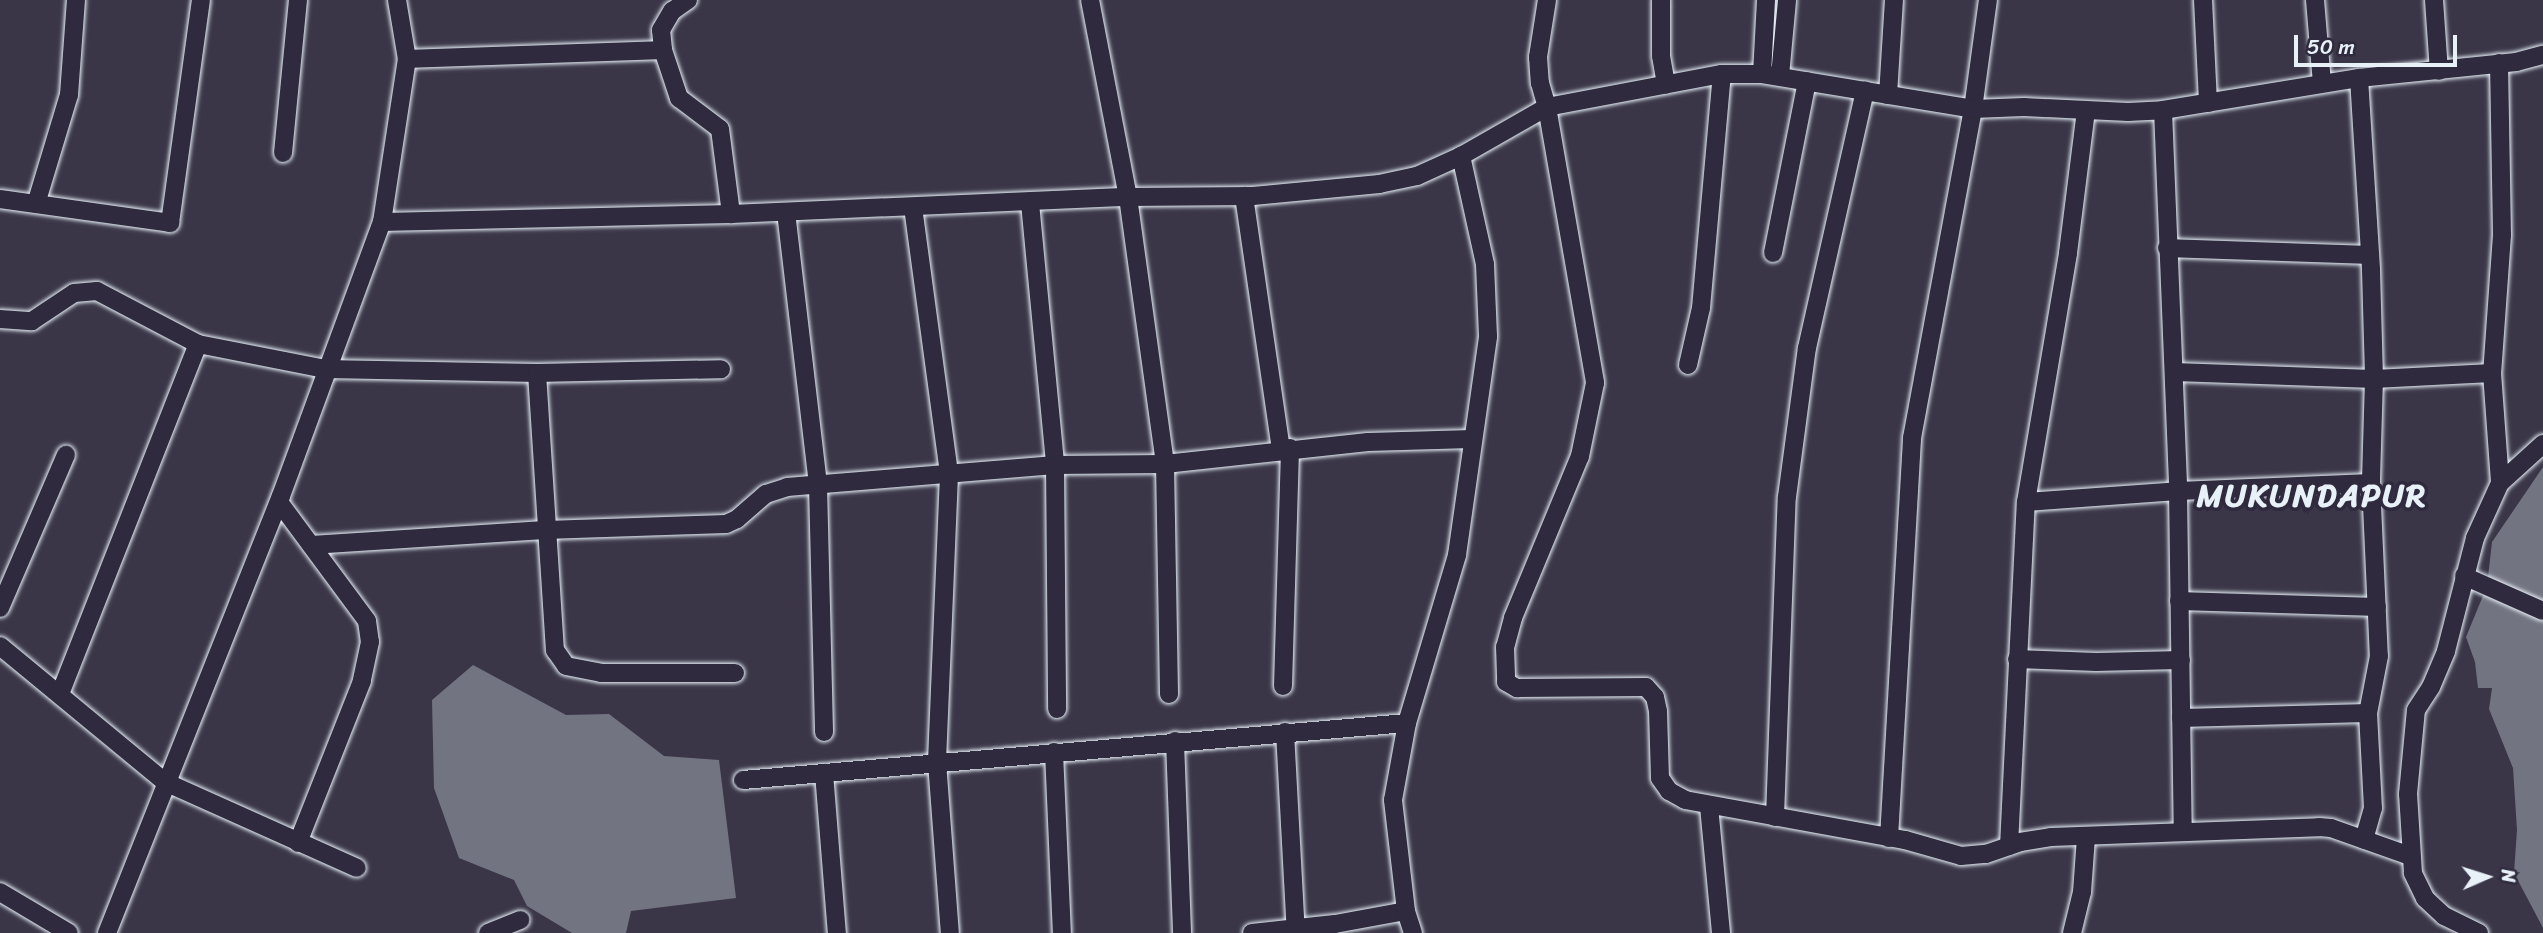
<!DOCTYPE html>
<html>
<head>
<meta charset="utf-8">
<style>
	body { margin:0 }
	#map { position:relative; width:2543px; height:933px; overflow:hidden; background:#3a3648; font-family:Sriracha,sans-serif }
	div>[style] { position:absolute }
	.water>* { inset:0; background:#737482 }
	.roads { filter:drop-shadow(0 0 2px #e8f1f8) drop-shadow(0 0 2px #e8f1f8) }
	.street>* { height:18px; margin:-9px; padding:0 9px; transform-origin:9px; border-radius:9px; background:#2f2a3d }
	span { translate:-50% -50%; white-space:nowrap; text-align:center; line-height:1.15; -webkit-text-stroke:7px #2f2a3d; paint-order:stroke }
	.district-label { font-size:32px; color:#e8f1f8; font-weight:700; letter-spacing:2px }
	.north { position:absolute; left:2452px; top:842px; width:70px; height:70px; -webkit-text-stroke:5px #2f2a3d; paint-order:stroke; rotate:87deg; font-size:19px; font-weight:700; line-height:28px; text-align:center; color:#e8f1f8 }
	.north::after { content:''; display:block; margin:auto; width:24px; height:32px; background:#e8f1f8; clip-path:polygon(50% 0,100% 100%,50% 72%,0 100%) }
	.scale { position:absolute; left:2294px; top:35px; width:163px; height:32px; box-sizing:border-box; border:4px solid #e8f1f8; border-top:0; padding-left:9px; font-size:21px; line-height:24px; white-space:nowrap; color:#e8f1f8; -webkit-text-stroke:5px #2f2a3d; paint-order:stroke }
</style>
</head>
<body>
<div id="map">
	<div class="water">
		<div style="clip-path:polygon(2543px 467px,2543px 928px,2514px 873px,2517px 830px,2513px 768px,2489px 709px,2492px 688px,2478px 688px,2475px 662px,2466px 637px,2487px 586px,2492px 542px)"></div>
		<div style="clip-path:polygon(473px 665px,566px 715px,609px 714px,664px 756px,719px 760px,736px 898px,631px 911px,626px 933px,572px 933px,527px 906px,514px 880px,459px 858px,434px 788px,432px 700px)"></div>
	</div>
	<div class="roads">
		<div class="street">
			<div style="left:397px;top:0;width:60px;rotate:80.4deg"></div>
			<div style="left:688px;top:0;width:19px;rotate:145deg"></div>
			<div style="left:672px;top:11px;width:22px;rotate:120deg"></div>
			<div style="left:661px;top:30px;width:20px;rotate:84deg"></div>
			<div style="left:663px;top:50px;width:51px;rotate:71.6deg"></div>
			<div style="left:679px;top:98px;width:51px;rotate:37.1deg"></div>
			<div style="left:720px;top:129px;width:86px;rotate:82.6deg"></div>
			<div style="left:1090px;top:0;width:201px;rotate:79.1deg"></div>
			<div style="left:1128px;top:197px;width:270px;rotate:82.1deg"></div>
			<div style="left:1165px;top:464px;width:230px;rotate:89deg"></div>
			<div style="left:1547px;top:0;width:58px;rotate:99deg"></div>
			<div style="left:1538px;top:57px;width:26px;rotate:86deg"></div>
			<div style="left:1540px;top:83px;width:25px;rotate:74deg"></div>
			<div style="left:1547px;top:107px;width:280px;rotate:80.1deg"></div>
			<div style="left:1595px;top:383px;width:75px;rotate:101.6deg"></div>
			<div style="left:1580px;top:456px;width:175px;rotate:112.5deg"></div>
			<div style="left:1513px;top:618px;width:30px;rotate:105deg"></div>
			<div style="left:1505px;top:647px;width:35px;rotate:88deg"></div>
			<div style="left:1506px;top:682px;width:13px;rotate:29deg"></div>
			<div style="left:1517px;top:688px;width:129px;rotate:-0.4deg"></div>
			<div style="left:1646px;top:687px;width:13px;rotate:48deg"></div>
			<div style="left:1655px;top:697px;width:14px;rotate:78deg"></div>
			<div style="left:1658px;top:711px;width:67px;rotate:88.3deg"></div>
			<div style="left:1660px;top:778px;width:16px;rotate:55deg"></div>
			<div style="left:1669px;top:791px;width:18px;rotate:29deg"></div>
			<div style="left:1685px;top:800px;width:224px;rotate:10.3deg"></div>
			<div style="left:1905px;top:840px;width:58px;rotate:15.9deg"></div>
			<div style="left:1961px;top:856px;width:25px;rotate:-5deg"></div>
			<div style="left:1986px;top:854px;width:36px;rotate:-19deg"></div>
			<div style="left:2020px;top:842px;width:31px;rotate:-9deg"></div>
			<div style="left:2051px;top:837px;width:268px;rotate:-2.1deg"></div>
			<div style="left:2319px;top:827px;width:12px;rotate:5deg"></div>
			<div style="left:2331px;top:828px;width:84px;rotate:19.5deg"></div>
			<div style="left:1661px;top:0;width:56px;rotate:90deg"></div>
			<div style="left:1661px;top:56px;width:29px;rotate:80deg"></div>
			<div style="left:2203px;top:0;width:103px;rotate:87.2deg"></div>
			<div style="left:2315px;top:0;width:83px;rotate:85.2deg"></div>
			<div style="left:2434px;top:0;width:71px;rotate:86deg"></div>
			<div style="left:2499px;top:63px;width:172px;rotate:89deg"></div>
			<div style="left:2502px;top:235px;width:138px;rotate:94.1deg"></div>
			<div style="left:2492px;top:373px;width:110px;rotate:85.8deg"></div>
			<div style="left:1762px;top:74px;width:74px;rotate:-86.9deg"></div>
			<div style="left:1780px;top:76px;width:76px;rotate:-84.7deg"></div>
			<div style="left:2359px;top:78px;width:192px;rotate:86.4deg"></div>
			<div style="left:2371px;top:270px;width:109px;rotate:88.4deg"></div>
			<div style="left:2374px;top:379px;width:104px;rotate:91.7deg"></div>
			<div style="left:2371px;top:483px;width:173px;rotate:87.4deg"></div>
			<div style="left:2379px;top:656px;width:58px;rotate:100.9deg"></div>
			<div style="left:2368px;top:713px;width:95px;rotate:87deg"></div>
			<div style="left:2373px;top:808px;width:33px;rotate:106deg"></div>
			<div style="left:1888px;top:95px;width:95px;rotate:-86.4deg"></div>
			<div style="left:2163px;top:110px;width:381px;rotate:87.7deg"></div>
			<div style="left:2178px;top:491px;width:340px;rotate:89.2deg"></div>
			<div style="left:283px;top:153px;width:154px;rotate:-84.4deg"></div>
			<div style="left:1244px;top:196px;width:257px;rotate:81.7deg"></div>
			<div style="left:0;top:199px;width:172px;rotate:8deg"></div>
			<div style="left:170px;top:223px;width:225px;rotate:-82.1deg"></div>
			<div style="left:1030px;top:203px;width:263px;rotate:84.5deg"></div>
			<div style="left:1055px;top:465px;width:244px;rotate:89.5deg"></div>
			<div style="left:36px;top:204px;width:114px;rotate:-73.2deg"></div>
			<div style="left:69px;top:95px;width:95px;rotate:-85.8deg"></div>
			<div style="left:913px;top:207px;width:270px;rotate:82.3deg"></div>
			<div style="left:949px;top:475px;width:287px;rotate:92.4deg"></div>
			<div style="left:937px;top:762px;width:171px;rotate:85.7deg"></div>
			<div style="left:786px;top:212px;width:275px;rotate:83.3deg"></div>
			<div style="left:818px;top:485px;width:247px;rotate:88.6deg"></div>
			<div style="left:382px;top:222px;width:165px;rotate:-81.3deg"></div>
			<div style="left:407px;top:59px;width:256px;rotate:-2deg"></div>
			<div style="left:2167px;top:248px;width:202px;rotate:2deg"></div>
			<div style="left:1773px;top:253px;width:175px;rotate:-78.8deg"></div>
			<div style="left:0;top:319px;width:32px;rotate:4deg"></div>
			<div style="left:32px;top:321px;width:50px;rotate:-33.7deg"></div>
			<div style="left:74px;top:293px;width:23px;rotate:-5deg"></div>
			<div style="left:97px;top:291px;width:114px;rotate:27.7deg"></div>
			<div style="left:198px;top:344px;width:129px;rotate:11.1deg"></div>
			<div style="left:325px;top:369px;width:212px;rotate:1.1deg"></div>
			<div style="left:537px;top:373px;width:184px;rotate:-1.2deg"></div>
			<div style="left:1688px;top:365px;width:58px;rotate:-77.2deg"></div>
			<div style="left:1701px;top:308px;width:235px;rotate:-84.9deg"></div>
			<div style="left:2174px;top:372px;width:200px;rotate:2deg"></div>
			<div style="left:2374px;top:379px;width:118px;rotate:-2.9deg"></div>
			<div style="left:537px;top:373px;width:278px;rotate:86.3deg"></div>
			<div style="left:555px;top:650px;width:19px;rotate:55deg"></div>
			<div style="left:566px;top:666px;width:36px;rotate:11deg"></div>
			<div style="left:601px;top:673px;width:134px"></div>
			<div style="left:279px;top:502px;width:148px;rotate:53.5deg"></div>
			<div style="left:367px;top:621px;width:21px;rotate:82deg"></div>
			<div style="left:370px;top:642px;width:40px;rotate:102deg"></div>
			<div style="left:362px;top:681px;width:174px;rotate:111.6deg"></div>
			<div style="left:2026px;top:502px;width:152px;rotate:-4.1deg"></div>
			<div style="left:2178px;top:491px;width:193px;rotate:-2.4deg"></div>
			<div style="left:311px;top:545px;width:234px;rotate:-3.7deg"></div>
			<div style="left:545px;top:530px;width:181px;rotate:-1.9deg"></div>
			<div style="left:726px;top:524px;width:12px;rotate:-24deg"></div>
			<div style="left:737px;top:519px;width:38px;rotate:-41deg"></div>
			<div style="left:766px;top:494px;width:22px;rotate:-18deg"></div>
			<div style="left:787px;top:487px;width:269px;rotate:-4.7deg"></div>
			<div style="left:1055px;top:465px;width:110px;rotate:-0.5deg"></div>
			<div style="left:1165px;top:464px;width:204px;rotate:-6.2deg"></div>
			<div style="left:1368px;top:442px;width:104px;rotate:-1.7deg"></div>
			<div style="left:2464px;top:576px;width:86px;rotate:23.9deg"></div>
			<div style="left:2179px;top:601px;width:198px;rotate:1.7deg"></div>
			<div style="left:0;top:608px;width:167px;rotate:-66.7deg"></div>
			<div style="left:0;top:646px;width:214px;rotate:39.5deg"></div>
			<div style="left:165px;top:782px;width:210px;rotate:24.1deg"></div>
			<div style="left:2017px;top:659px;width:79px;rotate:2.2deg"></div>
			<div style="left:2096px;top:662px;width:85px;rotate:-1.3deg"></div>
			<div style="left:1283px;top:686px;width:238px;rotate:-88.3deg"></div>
			<div style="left:60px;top:694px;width:376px;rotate:-68.5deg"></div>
			<div style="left:2181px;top:718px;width:187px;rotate:-1.5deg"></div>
			<div style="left:1285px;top:732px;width:201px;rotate:86.9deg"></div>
			<div style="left:1175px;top:741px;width:192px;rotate:87.9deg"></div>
			<div style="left:1054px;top:752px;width:181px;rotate:87.5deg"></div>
			<div style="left:824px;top:773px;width:161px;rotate:85.4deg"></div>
			<div style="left:743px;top:780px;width:666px;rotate:-4.91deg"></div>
			<div style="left:1709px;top:806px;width:128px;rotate:84.6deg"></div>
			<div style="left:1775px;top:817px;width:320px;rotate:-87.9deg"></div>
			<div style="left:1787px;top:497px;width:150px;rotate:-82.4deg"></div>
			<div style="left:1807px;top:348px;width:264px;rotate:-77.3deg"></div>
			<div style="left:1889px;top:838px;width:401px;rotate:-86.7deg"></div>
			<div style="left:1912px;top:438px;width:335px;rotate:-79.5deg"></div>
			<div style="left:1973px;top:109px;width:110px;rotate:-82.2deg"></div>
			<div style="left:2009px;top:846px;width:344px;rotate:-87.2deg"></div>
			<div style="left:2026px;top:502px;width:253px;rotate:-80.4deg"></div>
			<div style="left:2068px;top:253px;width:144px;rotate:-82.8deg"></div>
			<div style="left:0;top:892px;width:80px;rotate:30.7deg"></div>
			<div style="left:107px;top:933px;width:470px;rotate:-68.3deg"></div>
			<div style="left:281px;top:496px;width:292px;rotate:-69.8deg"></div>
			<div style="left:382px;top:222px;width:349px;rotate:-1.3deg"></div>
			<div style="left:731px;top:214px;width:397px;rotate:-2.5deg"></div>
			<div style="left:1128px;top:197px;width:125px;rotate:-0.5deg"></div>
			<div style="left:1253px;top:196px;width:127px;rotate:-5.4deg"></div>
			<div style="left:1379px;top:184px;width:39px;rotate:-12deg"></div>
			<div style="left:1417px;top:176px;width:48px;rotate:-24.4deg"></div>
			<div style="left:1461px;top:156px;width:99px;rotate:-29.7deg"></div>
			<div style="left:1547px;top:107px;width:178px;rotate:-10.7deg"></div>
			<div style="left:1722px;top:74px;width:40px"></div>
			<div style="left:1762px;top:74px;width:214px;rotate:9.4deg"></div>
			<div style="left:1973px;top:109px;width:51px;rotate:-2.2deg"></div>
			<div style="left:2024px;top:107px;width:104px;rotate:2.8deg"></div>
			<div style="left:2128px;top:112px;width:35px;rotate:-3deg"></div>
			<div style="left:2163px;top:110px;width:199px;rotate:-9.3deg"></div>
			<div style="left:2359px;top:78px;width:158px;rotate:-5.8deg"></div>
			<div style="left:2516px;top:62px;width:28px;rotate:-15deg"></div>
			<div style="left:488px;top:933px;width:35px;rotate:-22deg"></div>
			<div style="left:1252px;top:933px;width:83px;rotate:-6.2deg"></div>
			<div style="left:1335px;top:924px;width:72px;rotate:-10.4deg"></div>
			<div style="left:1413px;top:933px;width:23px;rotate:-108deg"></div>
			<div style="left:1406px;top:911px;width:112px;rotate:-96.7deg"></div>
			<div style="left:1393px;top:800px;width:78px;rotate:-79.7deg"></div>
			<div style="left:1407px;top:723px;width:175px;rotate:-73.4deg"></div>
			<div style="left:1457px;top:555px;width:221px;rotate:-81.9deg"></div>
			<div style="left:1488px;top:336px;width:72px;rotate:-92.4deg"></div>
			<div style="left:1485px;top:264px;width:111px;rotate:-102.5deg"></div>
			<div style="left:2072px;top:933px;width:42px;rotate:-76.3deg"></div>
			<div style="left:2082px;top:892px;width:55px;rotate:-85.8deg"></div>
			<div style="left:2479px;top:933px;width:39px;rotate:-154deg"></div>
			<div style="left:2444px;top:916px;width:26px;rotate:-137deg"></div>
			<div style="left:2425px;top:898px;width:28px;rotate:-116deg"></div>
			<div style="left:2413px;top:873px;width:79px;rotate:-93.6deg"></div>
			<div style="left:2408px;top:794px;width:84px;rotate:-84.6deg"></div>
			<div style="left:2416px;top:710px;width:27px;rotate:-57deg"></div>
			<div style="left:2431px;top:687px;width:39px;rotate:-67deg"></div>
			<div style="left:2446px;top:651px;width:117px;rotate:-75.6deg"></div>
			<div style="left:2475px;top:538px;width:60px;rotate:-65.6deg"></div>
			<div style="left:2500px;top:483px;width:58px;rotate:-42.2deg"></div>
		</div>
	</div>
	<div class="district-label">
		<span style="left:2312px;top:496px">MUKUNDAPUR</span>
	</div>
	<div class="north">N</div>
	<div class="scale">50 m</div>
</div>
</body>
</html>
